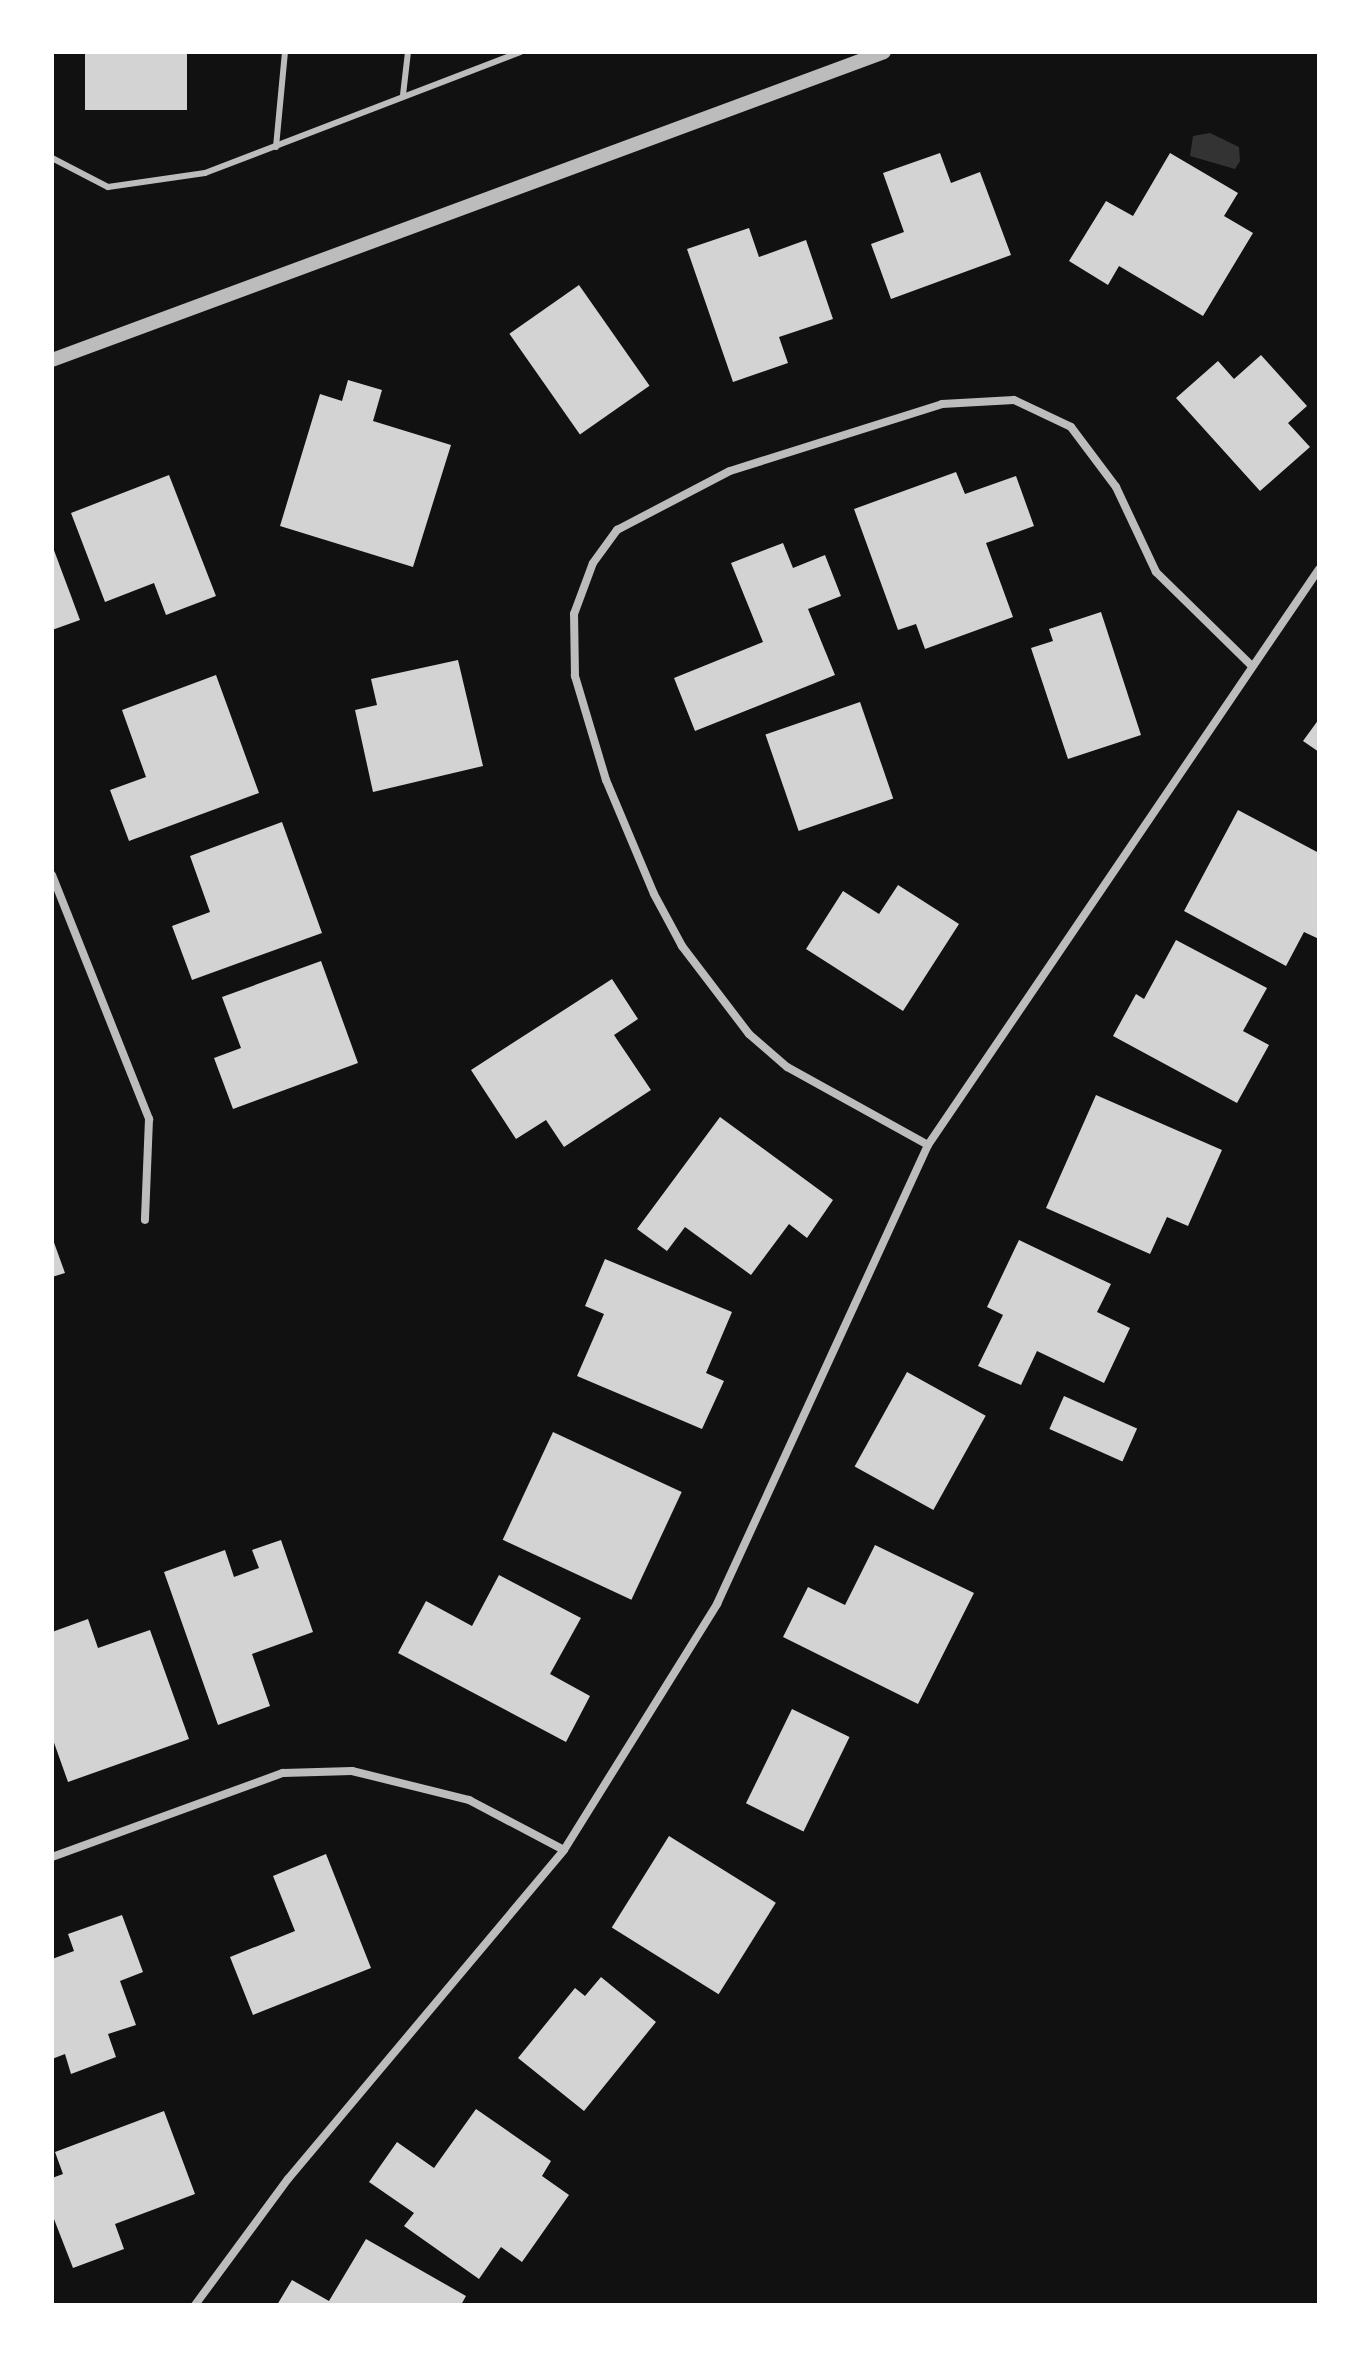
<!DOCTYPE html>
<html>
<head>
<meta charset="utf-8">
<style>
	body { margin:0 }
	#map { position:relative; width:1371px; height:2357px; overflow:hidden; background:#111; font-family:"Source Sans 3",sans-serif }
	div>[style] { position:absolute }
	.water>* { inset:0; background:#333 }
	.building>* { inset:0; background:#d3d3d3; transform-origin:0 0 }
	.service>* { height:6px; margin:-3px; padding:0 3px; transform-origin:3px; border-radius:3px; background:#bcbcbc }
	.minor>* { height:8px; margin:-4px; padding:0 4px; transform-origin:4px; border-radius:4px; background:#bcbcbc }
	.tertiary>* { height:14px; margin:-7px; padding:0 7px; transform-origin:7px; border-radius:7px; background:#bcbcbc }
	span { translate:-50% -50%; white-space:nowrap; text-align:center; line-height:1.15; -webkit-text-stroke:6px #fff; paint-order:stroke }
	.frame { position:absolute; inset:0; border:54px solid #fff; pointer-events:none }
</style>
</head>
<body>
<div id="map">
	<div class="water">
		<div style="clip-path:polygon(1210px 133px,1239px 147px,1240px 161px,1235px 169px,1190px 156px,1193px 136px)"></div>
	</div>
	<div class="building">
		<div style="left:85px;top:52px;width:102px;height:58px"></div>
		<div style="clip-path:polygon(940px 153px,951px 183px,980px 172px,1011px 255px,891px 299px,871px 244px,904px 232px,883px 173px)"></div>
		<div style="clip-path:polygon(1170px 153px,1238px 193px,1224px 216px,1253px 233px,1203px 316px,1119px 266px,1108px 285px,1069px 261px,1106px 201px,1133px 216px)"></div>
		<div style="clip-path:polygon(749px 228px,759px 257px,806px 240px,833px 319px,779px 337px,788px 363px,733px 382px,687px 249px)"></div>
		<div style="left:579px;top:285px;width:123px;height:85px;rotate:55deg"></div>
		<div style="clip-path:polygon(1261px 355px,1307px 406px,1288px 423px,1310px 447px,1260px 491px,1176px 398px,1218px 361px,1234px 379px)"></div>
		<div style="clip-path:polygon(348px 380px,382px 390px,373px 421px,451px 445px,413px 567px,280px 526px,320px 394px,342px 401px)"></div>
		<div style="clip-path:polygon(956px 472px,965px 494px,1016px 476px,1034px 526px,986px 543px,1013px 617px,925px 649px,916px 624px,898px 630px,854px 509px)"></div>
		<div style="clip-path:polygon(169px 475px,216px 596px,166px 615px,154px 583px,105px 602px,71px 513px)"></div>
		<div style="clip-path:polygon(783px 543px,793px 568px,825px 555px,841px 596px,808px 609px,835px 675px,695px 731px,674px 678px,763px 642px,731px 563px)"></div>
		<div style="clip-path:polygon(52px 545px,80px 620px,52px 630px)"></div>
		<div style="clip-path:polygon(1101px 612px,1141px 735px,1068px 759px,1031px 648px,1053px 641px,1049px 629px)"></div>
		<div style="clip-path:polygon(458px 660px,483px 766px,373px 792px,355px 710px,377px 705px,371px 679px)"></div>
		<div style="clip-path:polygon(216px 675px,259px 793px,129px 841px,110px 790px,146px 777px,122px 710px)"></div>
		<div style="left:860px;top:702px;width:102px;height:100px;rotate:71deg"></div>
		<div style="clip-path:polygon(1319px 719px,1319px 752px,1303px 741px)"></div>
		<div style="clip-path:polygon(1238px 810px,1319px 853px,1319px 939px,1304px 932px,1286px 966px,1184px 911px)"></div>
		<div style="clip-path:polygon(282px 822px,322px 933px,192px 980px,172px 926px,210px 912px,190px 856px)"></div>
		<div style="clip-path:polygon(898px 885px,959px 924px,903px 1011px,806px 949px,843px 891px,879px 914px)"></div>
		<div style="clip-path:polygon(1176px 940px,1267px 988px,1243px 1031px,1269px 1045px,1237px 1103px,1113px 1036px,1136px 994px,1144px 999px)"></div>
		<div style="clip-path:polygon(321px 961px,358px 1063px,233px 1109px,214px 1058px,241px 1048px,222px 997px)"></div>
		<div style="clip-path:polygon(612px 979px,638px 1019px,614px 1035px,651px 1090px,564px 1147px,546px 1120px,516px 1139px,471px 1070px)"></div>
		<div style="clip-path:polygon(1096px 1095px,1222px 1150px,1188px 1226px,1167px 1217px,1150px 1254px,1046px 1208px)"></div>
		<div style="clip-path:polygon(720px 1117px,833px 1200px,807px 1238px,789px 1224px,751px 1275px,685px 1227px,667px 1251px,637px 1229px)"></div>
		<div style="clip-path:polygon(52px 1237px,65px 1273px,52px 1277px)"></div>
		<div style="clip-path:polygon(1019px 1240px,1111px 1284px,1097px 1312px,1130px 1328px,1104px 1383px,1037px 1351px,1021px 1385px,978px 1366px,1003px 1315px,987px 1307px)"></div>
		<div style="clip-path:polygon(605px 1259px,732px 1312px,706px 1373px,724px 1381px,702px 1429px,577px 1376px,604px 1314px,585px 1306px)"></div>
		<div style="left:907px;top:1372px;width:90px;height:108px;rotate:29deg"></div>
		<div style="left:1064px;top:1396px;width:80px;height:36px;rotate:24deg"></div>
		<div style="left:553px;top:1432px;width:142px;height:119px;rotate:25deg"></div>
		<div style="clip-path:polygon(281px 1540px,313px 1632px,252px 1654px,270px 1706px,218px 1725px,164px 1572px,225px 1550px,234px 1577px,259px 1568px,252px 1550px)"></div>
		<div style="clip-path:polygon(875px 1545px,974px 1593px,918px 1704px,783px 1637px,808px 1587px,845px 1605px)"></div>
		<div style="clip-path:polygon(499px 1575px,581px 1618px,550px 1674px,590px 1696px,566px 1742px,398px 1653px,426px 1601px,472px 1626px)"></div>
		<div style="clip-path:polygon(88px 1619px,98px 1648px,150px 1630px,189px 1739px,68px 1782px,52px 1737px,52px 1632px)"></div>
		<div style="left:792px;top:1709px;width:64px;height:105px;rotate:26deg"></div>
		<div style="left:669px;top:1836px;width:126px;height:108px;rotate:32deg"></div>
		<div style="clip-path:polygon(326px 1854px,371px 1968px,253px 2015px,230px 1957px,295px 1931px,273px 1876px)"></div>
		<div style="clip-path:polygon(122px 1915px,143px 1972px,120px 1981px,136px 2025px,108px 2034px,116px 2057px,71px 2074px,65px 2054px,52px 2059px,52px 1959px,74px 1951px,68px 1934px)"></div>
		<div style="clip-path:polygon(601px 1977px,656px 2022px,584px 2111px,518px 2058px,575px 1988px,585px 1996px)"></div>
		<div style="clip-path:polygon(476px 2109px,551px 2161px,542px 2176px,569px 2195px,522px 2262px,501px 2247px,479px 2279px,404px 2226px,414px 2213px,369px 2182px,397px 2142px,434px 2168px)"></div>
		<div style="clip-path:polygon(164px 2111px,195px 2194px,115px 2224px,124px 2249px,73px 2268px,52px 2214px,52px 2178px,63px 2174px,55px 2152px)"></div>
		<div style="clip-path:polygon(366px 2239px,466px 2296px,461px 2305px,277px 2305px,292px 2280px,329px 2301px)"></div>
	</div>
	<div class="service">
		<div style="left:403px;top:95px;width:43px;rotate:-83.4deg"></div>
		<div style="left:276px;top:147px;width:95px;rotate:-84.6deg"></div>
		<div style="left:52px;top:158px;width:63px;rotate:27.4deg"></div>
		<div style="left:108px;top:187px;width:98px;rotate:-8.2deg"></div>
		<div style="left:205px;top:173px;width:338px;rotate:-21deg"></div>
	</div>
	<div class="minor">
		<div style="left:52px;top:875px;width:263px;rotate:68.3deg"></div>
		<div style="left:149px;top:1119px;width:101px;rotate:92.3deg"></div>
		<div style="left:928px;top:1145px;width:161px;rotate:-151deg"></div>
		<div style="left:787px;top:1067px;width:50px;rotate:-139deg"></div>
		<div style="left:749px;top:1034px;width:111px;rotate:-127.3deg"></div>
		<div style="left:682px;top:946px;width:59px;rotate:-118.3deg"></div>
		<div style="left:654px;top:894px;width:124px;rotate:-112.8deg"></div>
		<div style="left:606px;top:780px;width:109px;rotate:-106.6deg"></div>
		<div style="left:575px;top:676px;width:62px;rotate:-90.9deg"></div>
		<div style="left:574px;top:614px;width:54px;rotate:-69.6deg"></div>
		<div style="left:593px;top:563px;width:41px;rotate:-54deg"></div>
		<div style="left:617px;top:530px;width:127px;rotate:-27.6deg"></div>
		<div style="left:730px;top:471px;width:222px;rotate:-17.5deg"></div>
		<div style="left:942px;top:404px;width:72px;rotate:-3.2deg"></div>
		<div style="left:1014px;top:400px;width:63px;rotate:25.3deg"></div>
		<div style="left:1071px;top:427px;width:75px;rotate:53.1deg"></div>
		<div style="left:1116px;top:487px;width:94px;rotate:64.8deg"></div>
		<div style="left:1156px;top:572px;width:133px;rotate:44.4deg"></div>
		<div style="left:52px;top:1857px;width:246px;rotate:-20deg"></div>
		<div style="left:283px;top:1773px;width:69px;rotate:-1.7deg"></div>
		<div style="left:352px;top:1771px;width:121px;rotate:13.9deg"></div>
		<div style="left:469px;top:1800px;width:107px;rotate:27.8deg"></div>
		<div style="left:195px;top:2305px;width:157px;rotate:-53.6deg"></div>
		<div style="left:288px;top:2179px;width:429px;rotate:-50deg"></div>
		<div style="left:564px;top:1850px;width:290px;rotate:-58.1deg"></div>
		<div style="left:717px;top:1604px;width:505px;rotate:-65.31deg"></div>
		<div style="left:928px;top:1145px;width:696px;rotate:-55.83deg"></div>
	</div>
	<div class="tertiary">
		<div style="left:52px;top:360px;width:887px;rotate:-20.31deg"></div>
	</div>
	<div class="frame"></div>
</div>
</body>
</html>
